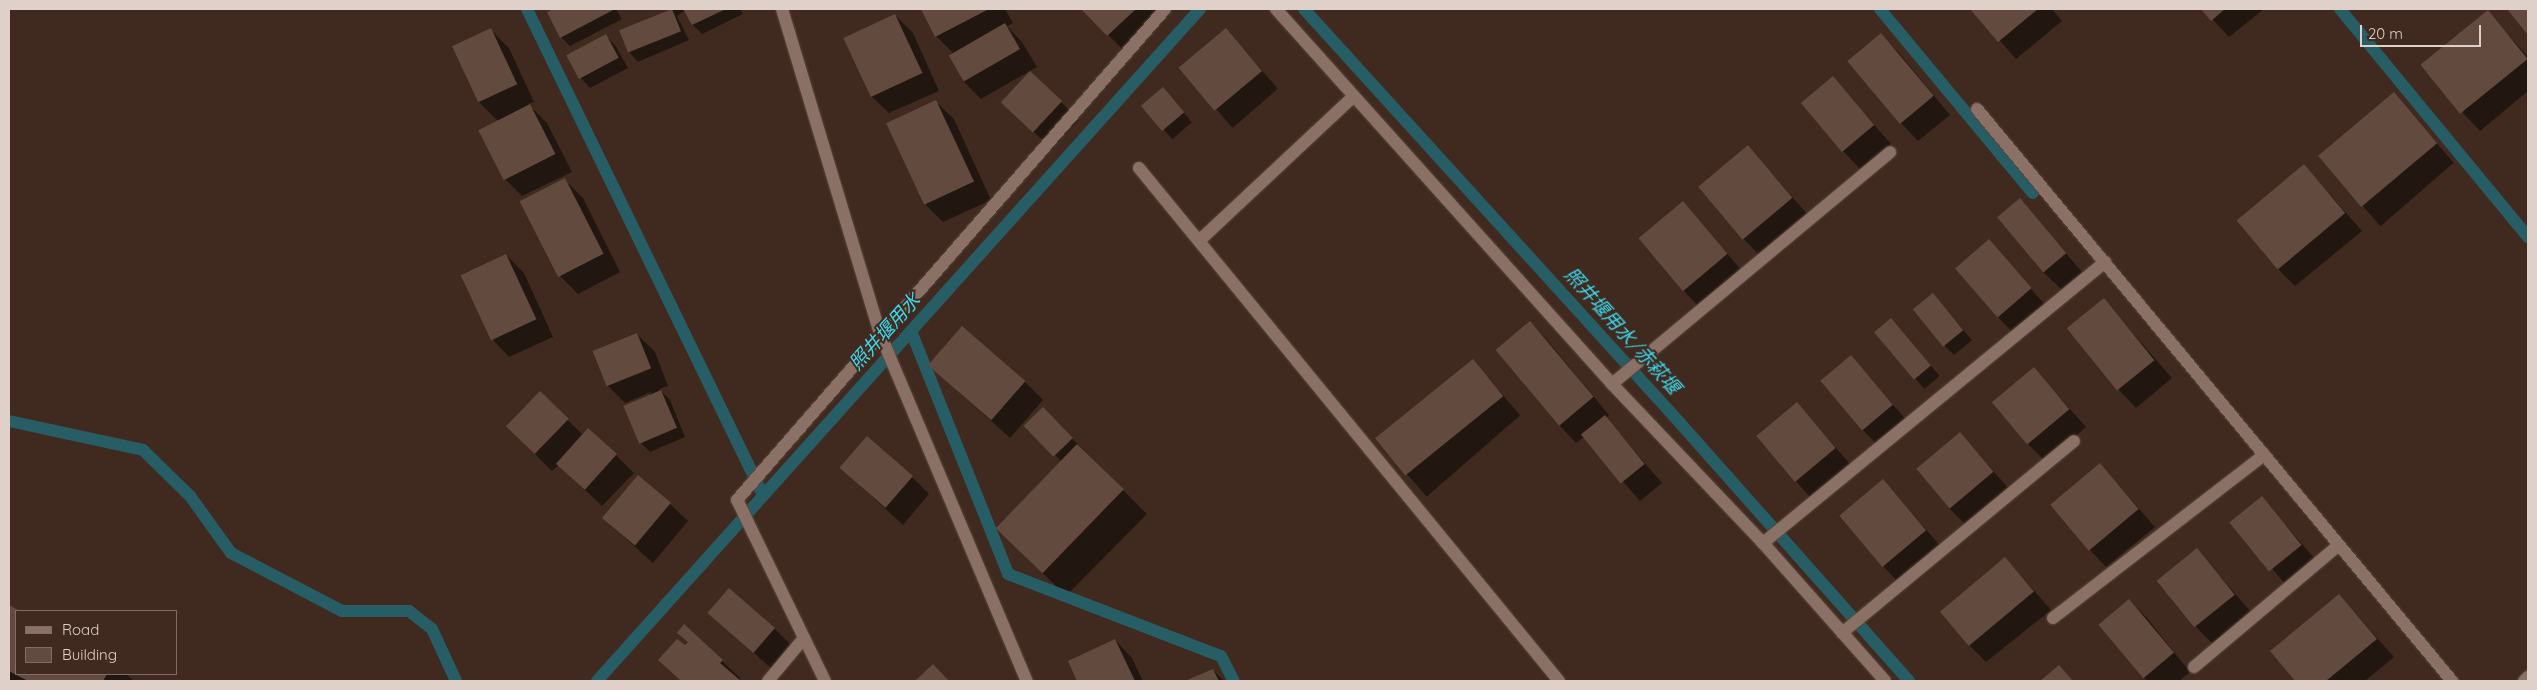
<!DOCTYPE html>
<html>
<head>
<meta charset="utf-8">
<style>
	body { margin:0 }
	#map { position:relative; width:2537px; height:690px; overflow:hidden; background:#402a1f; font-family:Quicksand,"Noto Sans JP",sans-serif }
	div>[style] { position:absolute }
	.shadow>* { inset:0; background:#0007; transform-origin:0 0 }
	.stream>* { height:12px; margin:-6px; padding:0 6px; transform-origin:6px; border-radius:6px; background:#275e66 }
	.building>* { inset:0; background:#624a3e; transform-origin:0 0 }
	.roads { filter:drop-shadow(0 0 1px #5a473e) drop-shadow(0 0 1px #5a473e) }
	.minor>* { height:12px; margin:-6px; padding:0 6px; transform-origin:6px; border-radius:6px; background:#8b7165 }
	span { translate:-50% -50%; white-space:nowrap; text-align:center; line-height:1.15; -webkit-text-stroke:4px #402a1f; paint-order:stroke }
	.water-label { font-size:19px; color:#3bd9ee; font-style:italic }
	.frame { position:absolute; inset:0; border:10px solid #dfd0c9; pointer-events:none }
	.legend { position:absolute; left:15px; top:610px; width:162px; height:65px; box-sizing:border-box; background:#402a1f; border:1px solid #806c63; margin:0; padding:6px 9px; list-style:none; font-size:15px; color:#dfd0c9 }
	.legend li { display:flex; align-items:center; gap:10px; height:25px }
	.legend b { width:25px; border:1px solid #806c63 }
	.scale { position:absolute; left:2360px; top:25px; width:121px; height:22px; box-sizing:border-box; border:2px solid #dfd0c9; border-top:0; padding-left:6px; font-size:15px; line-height:18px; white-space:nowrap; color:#dfd0c9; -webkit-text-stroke:4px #402a1f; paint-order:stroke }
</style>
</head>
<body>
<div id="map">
	<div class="shadow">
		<div style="clip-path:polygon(556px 9px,616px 9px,622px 19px,570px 46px,561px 37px,548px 13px)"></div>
		<div style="clip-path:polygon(668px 9px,740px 9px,743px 14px,702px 34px,693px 25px,686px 10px,677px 16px,689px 40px,638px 62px,629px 52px,670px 11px)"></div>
		<div style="clip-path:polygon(922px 9px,1005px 9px,1013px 23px,1007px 26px,1022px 42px,1037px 67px,981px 99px,963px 81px,953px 53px,936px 36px)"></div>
		<div style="clip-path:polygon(1083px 9px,1163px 9px,1126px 53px)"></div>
		<div style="clip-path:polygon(1972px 9px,2052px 9px,2062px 21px,2016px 59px)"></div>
		<div style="clip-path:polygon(2203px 9px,2264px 9px,2229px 37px)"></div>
		<div style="clip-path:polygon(2488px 12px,2528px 57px,2528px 91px,2480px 131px,2463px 113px)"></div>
		<div style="clip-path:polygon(895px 15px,913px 33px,939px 91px,889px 113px,871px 96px,845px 38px)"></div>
		<div style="left:1226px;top:29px;width:79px;height:60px;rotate:49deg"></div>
		<div style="clip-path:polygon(491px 30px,509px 48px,534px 102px,528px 104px,547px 123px,572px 172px,522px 196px,504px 178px,498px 121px,478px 101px,454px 47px)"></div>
		<div style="clip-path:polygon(1881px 35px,1899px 53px,1950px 115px,1918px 141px,1901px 123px)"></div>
		<div style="clip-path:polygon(606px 36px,615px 45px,628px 68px,590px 88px,581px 78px)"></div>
		<div style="clip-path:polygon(1833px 78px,1891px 144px,1860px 169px,1843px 151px)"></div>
		<div style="left:1163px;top:89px;width:44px;height:26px;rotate:49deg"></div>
		<div style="left:2394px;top:94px;width:91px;height:97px;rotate:49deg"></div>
		<div style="clip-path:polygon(936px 102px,954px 119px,991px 200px,943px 222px,925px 204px)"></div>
		<div style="clip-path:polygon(1061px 102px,1079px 120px,1052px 149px,1021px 120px)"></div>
		<div style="clip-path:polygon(1748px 147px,1809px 216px,1760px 256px,1743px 238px)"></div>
		<div style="clip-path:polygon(2304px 165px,2362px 231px,2295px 286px,2277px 268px)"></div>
		<div style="clip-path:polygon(565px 180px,583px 198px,620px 272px,578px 294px,560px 276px)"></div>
		<div style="clip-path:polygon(2020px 200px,2082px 272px,2061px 289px,2043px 272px,1998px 217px)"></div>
		<div style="clip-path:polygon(1683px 203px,1744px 273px,1701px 309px,1684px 291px)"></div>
		<div style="clip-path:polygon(1989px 240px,2047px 307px,2014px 334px,1997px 316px)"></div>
		<div style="clip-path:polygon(506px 255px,524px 273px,553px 337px,509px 357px,492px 339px)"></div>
		<div style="clip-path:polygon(1933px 295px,1972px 340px,1954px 355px,1945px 346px)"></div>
		<div style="clip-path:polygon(2104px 300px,2172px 378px,2136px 408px,2119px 390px)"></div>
		<div style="left:1891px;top:320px;width:74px;height:20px;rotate:49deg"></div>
		<div style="clip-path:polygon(1530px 322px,1547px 340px,1609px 415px,1606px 418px,1662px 483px,1640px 501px,1584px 437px,1576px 443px,1559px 425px)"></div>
		<div style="clip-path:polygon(637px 334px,655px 352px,668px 386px,659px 389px,670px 400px,685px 437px,650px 452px,641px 443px,651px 392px,625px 403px,607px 385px)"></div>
		<div style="clip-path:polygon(1851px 357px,1910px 424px,1880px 448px,1863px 430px)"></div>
		<div style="left:1473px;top:361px;width:72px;height:124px;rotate:49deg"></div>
		<div style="clip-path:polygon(929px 365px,1025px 382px,1043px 400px,1010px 438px)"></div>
		<div style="clip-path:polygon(2034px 369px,2086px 427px,2046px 462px,2028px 444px)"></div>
		<div style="clip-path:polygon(540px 393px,583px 435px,616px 455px,634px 473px,602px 506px,559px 465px,552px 471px,507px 426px)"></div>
		<div style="left:1797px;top:403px;width:84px;height:52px;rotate:49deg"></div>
		<div style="clip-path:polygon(1043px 409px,1147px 514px,1066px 596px,997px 528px,1062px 462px,1025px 426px)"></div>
		<div style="clip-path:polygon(1960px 434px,2011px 491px,1967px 526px,1949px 508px)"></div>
		<div style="clip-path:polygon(2100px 464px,2155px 527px,2106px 567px,2089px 549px)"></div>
		<div style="clip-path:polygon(841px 468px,912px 477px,929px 494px,903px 525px)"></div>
		<div style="clip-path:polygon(1883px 480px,1943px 549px,1900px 584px,1883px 566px)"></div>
		<div style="left:2262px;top:498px;width:86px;height:39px;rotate:49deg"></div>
		<div style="clip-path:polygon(670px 504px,688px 521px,653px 563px,603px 518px)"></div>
		<div style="clip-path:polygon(2197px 550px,2252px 613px,2214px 645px,2196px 627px)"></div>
		<div style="clip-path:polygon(2005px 558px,2051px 610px,1986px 662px,1969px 645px)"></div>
		<div style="clip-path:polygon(2339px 595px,2394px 657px,2365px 681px,2297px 681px,2272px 651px)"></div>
		<div style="clip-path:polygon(2129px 600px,2147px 618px,2190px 672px,2179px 681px,2147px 681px,2099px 625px)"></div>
		<div style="clip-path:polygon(9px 607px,17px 611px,16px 674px,126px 674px,134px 681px,9px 681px)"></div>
		<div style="clip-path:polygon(709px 613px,774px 628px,792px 646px,772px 669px)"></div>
		<div style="clip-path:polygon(1115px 640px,1132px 658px,1143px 681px,1079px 681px,1069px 661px)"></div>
		<div style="clip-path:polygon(685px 647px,722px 661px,740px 678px,739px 681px,681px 681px,660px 660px)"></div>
		<div style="clip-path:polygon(1213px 670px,1224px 681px,1188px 681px)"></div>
	</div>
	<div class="stream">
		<div style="left:527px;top:9px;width:540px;rotate:64.1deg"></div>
		<div style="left:1304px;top:9px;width:559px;rotate:47.75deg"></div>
		<div style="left:1680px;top:423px;width:345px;rotate:48.4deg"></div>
		<div style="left:1880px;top:9px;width:239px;rotate:50.3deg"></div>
		<div style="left:2340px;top:9px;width:296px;rotate:50.5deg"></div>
		<div style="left:911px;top:331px;width:262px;rotate:68.2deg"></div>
		<div style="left:1008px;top:574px;width:228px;rotate:21.1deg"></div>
		<div style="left:1221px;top:656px;width:28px;rotate:63deg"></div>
		<div style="left:9px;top:421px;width:137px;rotate:12.2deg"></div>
		<div style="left:143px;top:450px;width:66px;rotate:44.4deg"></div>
		<div style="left:190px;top:496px;width:70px;rotate:54.3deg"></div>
		<div style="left:231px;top:553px;width:125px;rotate:27.6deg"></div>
		<div style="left:342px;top:611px;width:67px"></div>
		<div style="left:409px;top:611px;width:29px;rotate:38deg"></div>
		<div style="left:432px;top:629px;width:57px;rotate:65.2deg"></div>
		<div style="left:597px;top:681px;width:903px;rotate:-48.1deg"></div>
	</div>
	<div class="building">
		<div style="clip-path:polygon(554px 9px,615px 9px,560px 38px,547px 12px)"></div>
		<div style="left:672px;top:9px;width:24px;height:57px;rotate:68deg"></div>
		<div style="clip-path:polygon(683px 9px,726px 9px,692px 25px)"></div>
		<div style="clip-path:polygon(921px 9px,989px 9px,935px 37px)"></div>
		<div style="clip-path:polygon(1081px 9px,1136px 9px,1107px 36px)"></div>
		<div style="clip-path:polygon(1970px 9px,2038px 9px,1998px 42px)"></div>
		<div style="clip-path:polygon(2201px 9px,2225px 9px,2211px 21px)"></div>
		<div style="clip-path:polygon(2507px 9px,2528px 9px,2528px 35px)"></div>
		<div style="left:2488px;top:10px;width:63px;height:87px;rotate:51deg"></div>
		<div style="left:895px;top:14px;width:65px;height:57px;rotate:65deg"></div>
		<div style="left:1005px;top:23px;width:30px;height:65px;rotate:60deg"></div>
		<div style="left:491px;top:28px;width:62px;height:43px;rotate:65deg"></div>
		<div style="left:1226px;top:28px;width:56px;height:62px;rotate:50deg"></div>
		<div style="left:1881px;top:33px;width:82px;height:44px;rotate:50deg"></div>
		<div style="left:606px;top:34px;width:27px;height:45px;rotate:62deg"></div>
		<div style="left:1030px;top:71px;width:44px;height:43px;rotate:43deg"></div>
		<div style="left:1833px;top:76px;width:64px;height:42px;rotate:50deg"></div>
		<div style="left:1163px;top:87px;width:33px;height:29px;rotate:50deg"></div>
		<div style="left:2394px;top:92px;width:67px;height:99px;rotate:50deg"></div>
		<div style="left:936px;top:100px;width:90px;height:55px;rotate:65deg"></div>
		<div style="left:530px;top:104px;width:56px;height:58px;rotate:63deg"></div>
		<div style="left:1748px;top:145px;width:69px;height:65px;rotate:50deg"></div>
		<div style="left:2304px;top:164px;width:64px;height:88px;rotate:50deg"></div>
		<div style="left:565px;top:178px;width:85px;height:51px;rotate:63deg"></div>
		<div style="left:2020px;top:198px;width:72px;height:30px;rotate:50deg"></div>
		<div style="left:1683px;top:201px;width:69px;height:58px;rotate:50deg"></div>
		<div style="left:1989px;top:239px;width:65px;height:45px;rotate:49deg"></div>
		<div style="left:506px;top:254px;width:72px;height:50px;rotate:65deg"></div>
		<div style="left:1933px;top:293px;width:48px;height:26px;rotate:51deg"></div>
		<div style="left:2104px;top:298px;width:80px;height:48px;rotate:51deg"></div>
		<div style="left:1891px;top:318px;width:62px;height:22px;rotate:50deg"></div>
		<div style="left:1530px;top:321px;width:99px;height:45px;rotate:50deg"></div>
		<div style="left:962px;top:326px;width:84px;height:52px;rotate:41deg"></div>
		<div style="left:637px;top:333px;width:38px;height:48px;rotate:68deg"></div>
		<div style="left:1851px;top:355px;width:65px;height:40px;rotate:50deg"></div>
		<div style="left:1473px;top:359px;width:48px;height:126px;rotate:51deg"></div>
		<div style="left:2034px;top:367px;width:55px;height:55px;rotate:50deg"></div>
		<div style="left:661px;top:390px;width:41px;height:41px;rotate:67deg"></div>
		<div style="left:540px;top:391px;width:40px;height:49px;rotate:44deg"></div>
		<div style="left:1797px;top:402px;width:60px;height:53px;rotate:50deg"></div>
		<div style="left:1043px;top:407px;width:43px;height:27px;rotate:46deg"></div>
		<div style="left:1605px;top:415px;width:63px;height:31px;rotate:51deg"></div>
		<div style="left:588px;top:428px;width:39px;height:48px;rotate:42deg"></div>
		<div style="left:1960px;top:432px;width:52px;height:57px;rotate:50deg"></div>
		<div style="left:867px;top:436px;width:61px;height:42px;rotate:41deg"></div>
		<div style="left:1077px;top:444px;width:65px;height:117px;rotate:44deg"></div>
		<div style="left:2100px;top:463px;width:60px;height:65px;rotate:50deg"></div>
		<div style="left:638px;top:475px;width:43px;height:56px;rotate:40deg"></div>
		<div style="left:1883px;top:479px;width:67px;height:57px;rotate:50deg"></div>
		<div style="left:2262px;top:496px;width:63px;height:42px;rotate:51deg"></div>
		<div style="left:2197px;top:548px;width:60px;height:52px;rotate:51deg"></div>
		<div style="left:2005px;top:557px;width:45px;height:85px;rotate:50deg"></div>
		<div style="left:729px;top:588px;width:61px;height:33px;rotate:41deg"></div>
		<div style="clip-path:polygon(2339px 594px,2377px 639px,2326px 681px,2295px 681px,2270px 651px)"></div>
		<div style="left:2129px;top:599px;width:70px;height:40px;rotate:50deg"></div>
		<div style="clip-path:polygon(9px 605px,20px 611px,16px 611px,16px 674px,107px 674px,103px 681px,28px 681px,9px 671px)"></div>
		<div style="clip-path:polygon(684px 624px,723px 660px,720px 663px,741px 681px,681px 681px,658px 660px,677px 639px,685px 645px,688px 642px,677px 633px)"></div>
		<div style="clip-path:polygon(1115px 639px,1135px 681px,1077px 681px,1068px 661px)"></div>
		<div style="clip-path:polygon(933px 664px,949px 681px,915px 681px)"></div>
		<div style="clip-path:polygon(2059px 665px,2073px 681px,2040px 681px)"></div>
		<div style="clip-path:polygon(1213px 669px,1219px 681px,1185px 681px)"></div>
	</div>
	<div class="roads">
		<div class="minor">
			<div style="left:782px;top:9px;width:342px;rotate:73.2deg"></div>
			<div style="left:881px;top:336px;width:375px;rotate:67.1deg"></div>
			<div style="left:1276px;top:9px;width:504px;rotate:48.14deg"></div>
			<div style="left:1612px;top:384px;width:219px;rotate:46.5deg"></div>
			<div style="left:1763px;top:543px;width:184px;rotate:48.5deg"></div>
			<div style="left:1977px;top:109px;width:744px;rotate:50.29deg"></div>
			<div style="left:1139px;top:168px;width:663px;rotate:50.69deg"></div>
			<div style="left:1199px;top:241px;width:212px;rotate:-43.1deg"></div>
			<div style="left:1612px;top:384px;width:362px;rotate:-39.8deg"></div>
			<div style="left:1763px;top:543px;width:443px;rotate:-39.4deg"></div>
			<div style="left:2053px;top:618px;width:267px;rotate:-37.7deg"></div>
			<div style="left:1842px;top:633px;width:301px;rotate:-39.6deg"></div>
			<div style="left:2194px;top:667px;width:189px;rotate:-40.1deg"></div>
			<div style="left:768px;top:681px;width:56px;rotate:-50.1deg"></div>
			<div style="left:825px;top:681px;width:201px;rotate:-115.9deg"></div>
			<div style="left:737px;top:500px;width:651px;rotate:-48.92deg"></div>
			<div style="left:2524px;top:681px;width:6px;rotate:-45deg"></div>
		</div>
	</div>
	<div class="water-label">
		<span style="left:1622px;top:331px;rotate:48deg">照井堰用水/赤萩堰</span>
		<span style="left:885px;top:332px;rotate:-48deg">照井堰用水</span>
	</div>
	<div class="frame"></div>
	<ul class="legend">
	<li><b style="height:6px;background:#8b7165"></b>Road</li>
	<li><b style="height:14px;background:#624a3e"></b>Building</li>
	</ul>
	<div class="scale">20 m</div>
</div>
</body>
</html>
